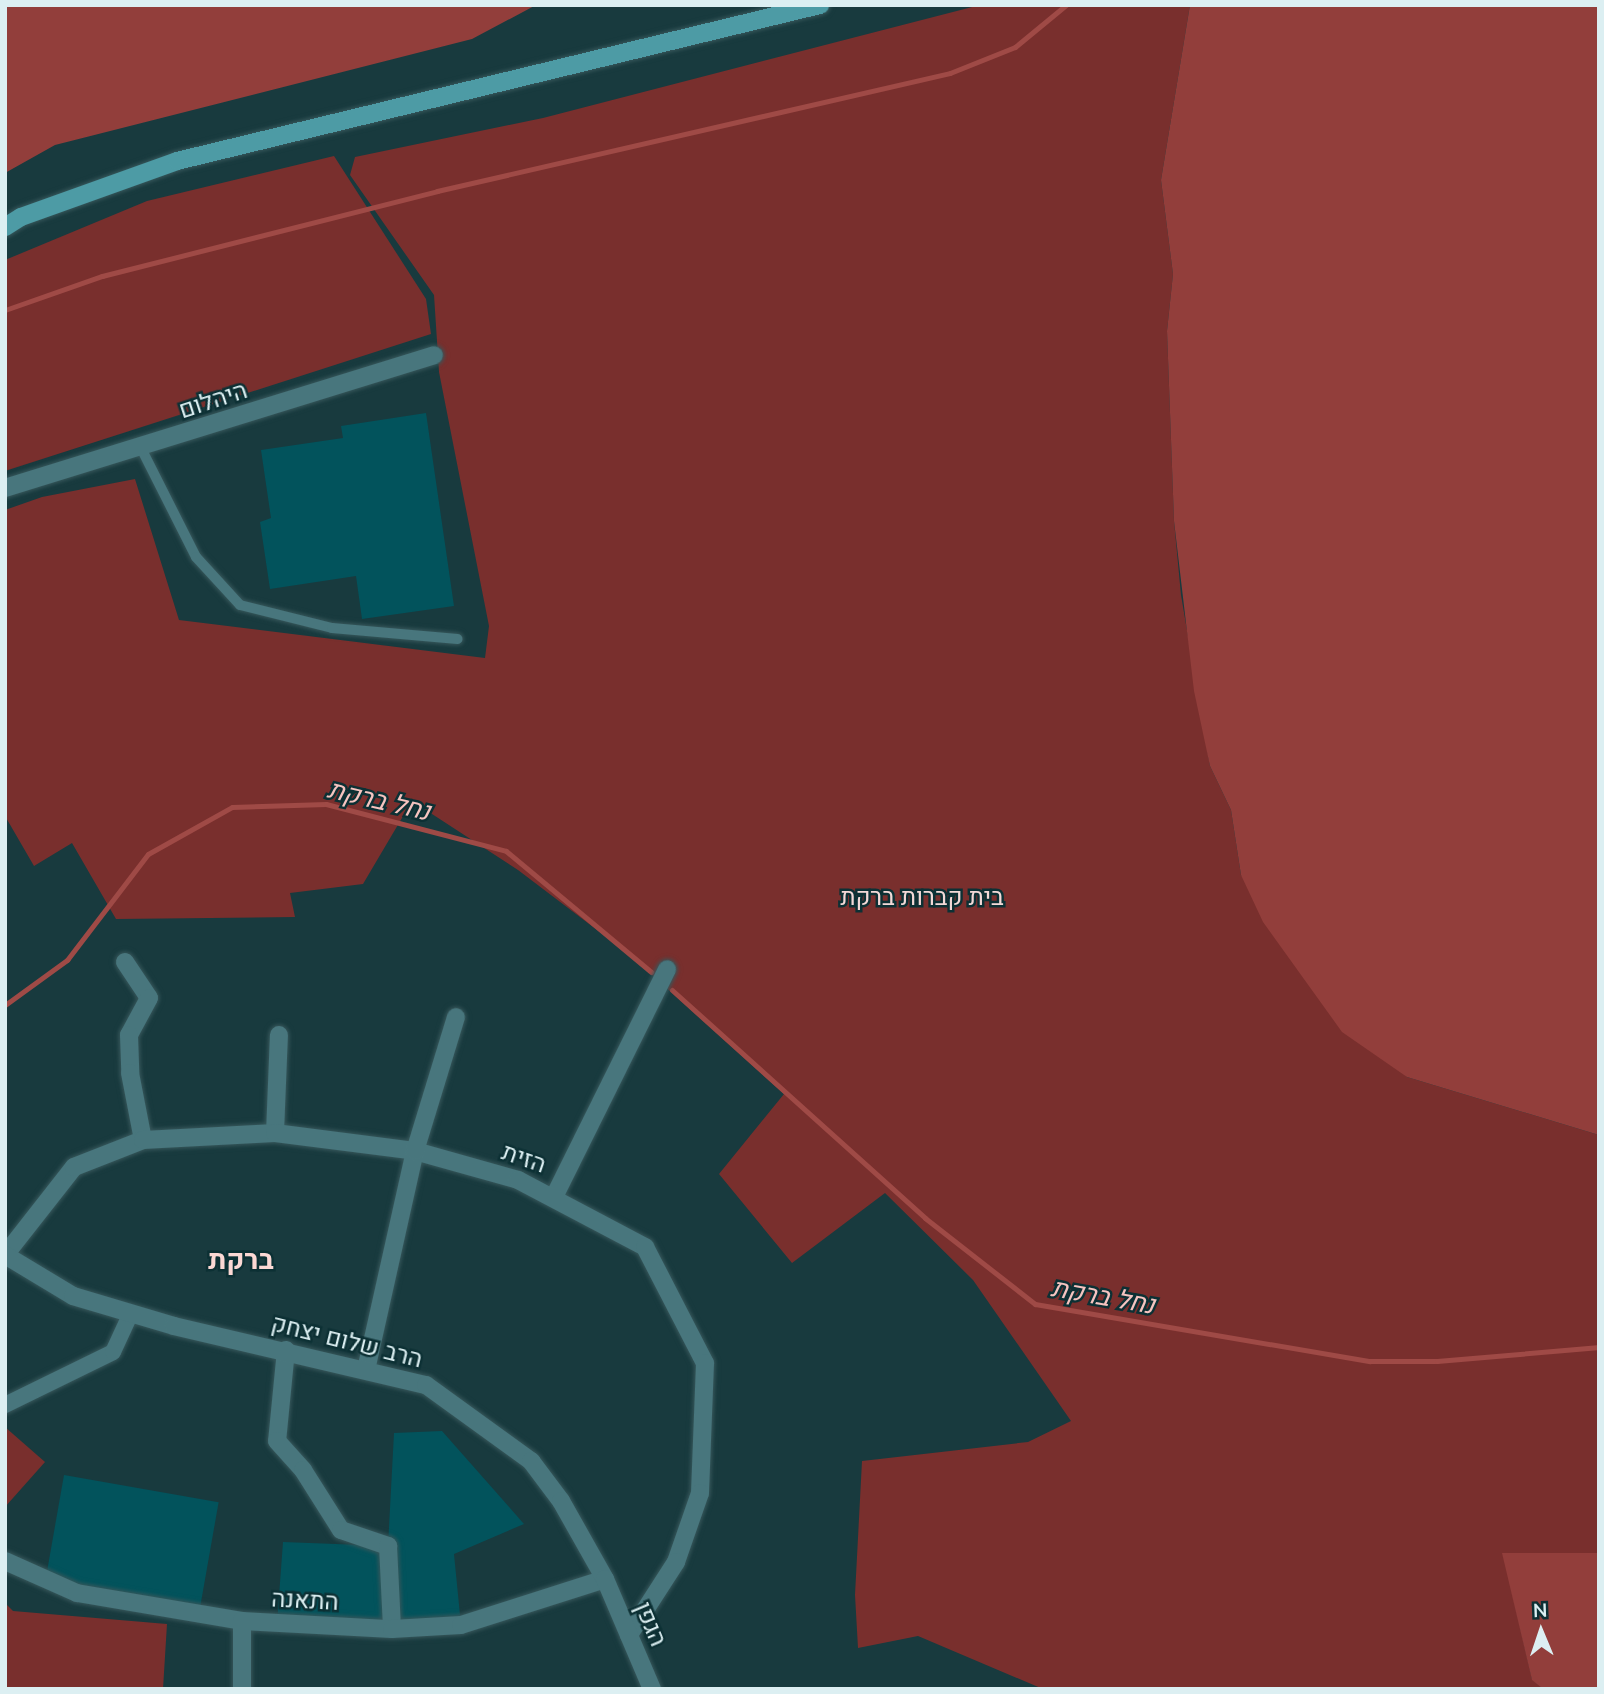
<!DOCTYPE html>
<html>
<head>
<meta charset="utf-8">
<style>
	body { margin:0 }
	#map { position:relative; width:1604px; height:1694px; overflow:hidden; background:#183a3e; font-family:Mulish,Heebo,sans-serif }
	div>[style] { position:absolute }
	.green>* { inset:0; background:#792f2d }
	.forest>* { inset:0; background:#923e3b }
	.stream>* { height:5px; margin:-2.5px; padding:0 2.5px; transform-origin:2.5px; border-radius:2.5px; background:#9f4a46 }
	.building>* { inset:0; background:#02535c; transform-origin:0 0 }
	.roads { filter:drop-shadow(0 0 2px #37575b) drop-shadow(0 0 2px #37575b) }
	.service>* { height:10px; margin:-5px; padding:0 5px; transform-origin:5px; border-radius:5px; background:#48767d }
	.pedestrian>* { height:16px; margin:-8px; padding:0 8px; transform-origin:8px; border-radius:8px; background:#48767d }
	.minor>* { height:18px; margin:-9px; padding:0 9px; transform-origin:9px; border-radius:9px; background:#48767d }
	.tertiary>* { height:18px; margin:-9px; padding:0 9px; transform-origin:9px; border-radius:9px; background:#48767d }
	.secondary>* { height:18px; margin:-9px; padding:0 9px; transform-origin:9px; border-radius:9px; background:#4d9ba5 }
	span { translate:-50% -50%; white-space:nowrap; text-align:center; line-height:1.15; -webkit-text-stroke:5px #0c3034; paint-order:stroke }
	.street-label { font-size:24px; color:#dceff2 }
	.park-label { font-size:24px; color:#f3d9d7 }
	.water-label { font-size:26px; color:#f6c4c0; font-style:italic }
	.quarter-label { font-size:28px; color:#fbd8d4; font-weight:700 }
	.frame { position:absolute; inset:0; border:7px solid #dceff2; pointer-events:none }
	.north { position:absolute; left:1506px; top:1596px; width:70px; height:70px; -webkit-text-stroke:5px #0c3034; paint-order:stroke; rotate:358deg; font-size:19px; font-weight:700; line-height:28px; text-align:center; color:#dceff2 }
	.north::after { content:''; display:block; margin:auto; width:24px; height:32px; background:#dceff2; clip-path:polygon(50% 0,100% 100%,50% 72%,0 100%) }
</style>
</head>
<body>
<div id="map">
	<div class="green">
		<div style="clip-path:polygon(980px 5px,1190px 5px,1161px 180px,1173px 274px,1167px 331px,1174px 521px,1181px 595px,1210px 766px,1231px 810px,1241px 875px,1407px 1077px,1599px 1135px,1599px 1553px,1503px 1553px,1532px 1679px,1543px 1689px,1043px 1689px,918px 1636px,858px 1648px,855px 1595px,862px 1461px,1028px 1442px,1071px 1421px,973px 1280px,885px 1193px,792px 1263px,719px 1174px,784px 1094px,630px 955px,518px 870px,412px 801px,363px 884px,290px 893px,295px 917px,116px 919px,72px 843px,34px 866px,5px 816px,5px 510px,42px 497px,135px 479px,179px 620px,485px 658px,489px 626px,439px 372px,434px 295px,350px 175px,355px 157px,543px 118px)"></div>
		<div style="clip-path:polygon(334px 156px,426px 299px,431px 334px,5px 471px,5px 260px,147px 201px)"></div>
		<div style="clip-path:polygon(5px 1427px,45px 1462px,5px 1507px)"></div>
		<div style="clip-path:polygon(5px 1603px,13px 1611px,167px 1624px,163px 1689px,5px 1689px)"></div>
	</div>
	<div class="forest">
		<div style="clip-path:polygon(5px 5px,536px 5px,472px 39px,55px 145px,5px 173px)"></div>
		<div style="clip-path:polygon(1190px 5px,1599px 5px,1599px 1135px,1407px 1077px,1342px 1032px,1263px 922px,1241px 875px,1231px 810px,1210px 766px,1194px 691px,1174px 521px,1167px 331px,1173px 274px,1161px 180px)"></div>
		<div style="clip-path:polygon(1502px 1553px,1599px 1553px,1599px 1689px,1543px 1689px,1532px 1680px)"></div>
	</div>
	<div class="stream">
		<div style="left:5px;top:310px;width:103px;rotate:-19.3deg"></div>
		<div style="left:102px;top:276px;width:346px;rotate:-14.2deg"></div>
		<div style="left:437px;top:191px;width:526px;rotate:-12.95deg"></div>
		<div style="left:950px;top:73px;width:70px;rotate:-21.8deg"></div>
		<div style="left:1015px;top:47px;width:66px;rotate:-39.5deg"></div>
		<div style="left:672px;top:990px;width:341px;rotate:42deg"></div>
		<div style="left:925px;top:1218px;width:140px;rotate:38deg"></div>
		<div style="left:1035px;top:1304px;width:340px;rotate:9.7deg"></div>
		<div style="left:1370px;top:1361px;width:67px"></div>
		<div style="left:1437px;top:1361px;width:163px;rotate:-4.9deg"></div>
		<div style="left:5px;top:1005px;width:77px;rotate:-36deg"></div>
		<div style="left:67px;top:960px;width:133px;rotate:-52.6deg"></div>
		<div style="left:148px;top:854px;width:96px;rotate:-29.2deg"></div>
		<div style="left:232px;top:807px;width:94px;rotate:-1.8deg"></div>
		<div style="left:326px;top:804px;width:186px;rotate:14.6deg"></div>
		<div style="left:506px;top:851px;width:189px;rotate:39.8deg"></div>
	</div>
	<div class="building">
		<div style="clip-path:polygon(426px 413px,454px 606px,362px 619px,356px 576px,270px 589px,260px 522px,271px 518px,261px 450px,343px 438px,341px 426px)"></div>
		<div style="clip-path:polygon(442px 1431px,524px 1524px,454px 1554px,461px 1625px,277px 1623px,283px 1542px,388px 1546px,394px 1433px)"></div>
		<div style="left:64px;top:1475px;width:157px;height:105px;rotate:10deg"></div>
	</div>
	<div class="roads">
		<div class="service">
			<div style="left:141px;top:448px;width:122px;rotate:63.2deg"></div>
			<div style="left:196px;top:557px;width:65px;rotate:47.5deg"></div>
			<div style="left:240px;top:605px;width:95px;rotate:14deg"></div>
			<div style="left:332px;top:628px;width:126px;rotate:5deg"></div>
		</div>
		<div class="pedestrian">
			<div style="left:5px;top:1405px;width:120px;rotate:-26.1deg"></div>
			<div style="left:113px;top:1352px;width:43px;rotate:-65.2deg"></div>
		</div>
		<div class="minor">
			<div style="left:5px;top:488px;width:449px;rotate:-17.2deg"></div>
			<div style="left:125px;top:962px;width:43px;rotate:56.3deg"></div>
			<div style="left:149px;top:998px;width:42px;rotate:118.4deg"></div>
			<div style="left:129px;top:1035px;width:38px;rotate:88deg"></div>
			<div style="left:130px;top:1073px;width:68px;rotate:79deg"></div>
			<div style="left:275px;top:1133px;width:98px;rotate:-87.7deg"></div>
			<div style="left:555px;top:1195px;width:252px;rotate:-63.6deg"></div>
			<div style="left:5px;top:1255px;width:112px;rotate:-51.9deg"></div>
			<div style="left:74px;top:1167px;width:74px;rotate:-21.4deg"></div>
			<div style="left:143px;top:1140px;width:132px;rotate:-3deg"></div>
			<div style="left:275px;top:1133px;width:141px;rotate:7.3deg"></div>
			<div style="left:415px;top:1151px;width:107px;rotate:15.7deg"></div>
			<div style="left:518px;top:1180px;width:144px;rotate:27.8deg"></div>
			<div style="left:645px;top:1247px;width:131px;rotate:62.7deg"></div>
			<div style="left:705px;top:1363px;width:130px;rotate:92.2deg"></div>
			<div style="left:700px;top:1493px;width:73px;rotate:109.2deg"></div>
			<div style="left:676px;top:1562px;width:87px;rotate:122.8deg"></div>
			<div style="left:286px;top:1350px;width:91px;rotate:95.6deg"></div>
			<div style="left:277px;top:1441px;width:39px;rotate:48deg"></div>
			<div style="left:303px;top:1470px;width:71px;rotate:57.7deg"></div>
			<div style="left:341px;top:1530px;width:50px;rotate:18.8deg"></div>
			<div style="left:388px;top:1546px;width:83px;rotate:87.2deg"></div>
			<div style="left:366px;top:1370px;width:224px;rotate:-77.4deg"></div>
			<div style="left:415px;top:1151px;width:140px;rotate:-73deg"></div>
			<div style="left:5px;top:1561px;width:79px;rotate:24deg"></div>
			<div style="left:77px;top:1593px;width:167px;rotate:9.6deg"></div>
			<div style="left:242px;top:1621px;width:150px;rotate:3.1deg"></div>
			<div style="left:392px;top:1629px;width:69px;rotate:-3.3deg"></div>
			<div style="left:461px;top:1625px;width:151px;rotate:-17.7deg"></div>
			<div style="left:242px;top:1689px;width:68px;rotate:-90deg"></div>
		</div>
		<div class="tertiary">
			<div style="left:5px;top:1255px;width:79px;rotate:31.1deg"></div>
			<div style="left:73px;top:1296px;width:105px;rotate:16.5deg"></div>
			<div style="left:174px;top:1326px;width:259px;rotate:13.2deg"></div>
			<div style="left:426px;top:1385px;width:130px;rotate:35.9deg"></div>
			<div style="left:531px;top:1461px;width:50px;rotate:53.1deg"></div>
			<div style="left:561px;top:1501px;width:90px;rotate:60.6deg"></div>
			<div style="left:605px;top:1579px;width:120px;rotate:66.9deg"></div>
		</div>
		<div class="secondary">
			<div style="left:5px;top:227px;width:19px;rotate:-32deg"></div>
			<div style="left:21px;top:217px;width:166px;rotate:-19.7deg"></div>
			<div style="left:177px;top:161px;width:662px;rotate:-13.64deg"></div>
		</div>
	</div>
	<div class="street-label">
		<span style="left:213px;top:400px;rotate:-18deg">היהלום</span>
		<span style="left:524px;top:1158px;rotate:19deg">הזית</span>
		<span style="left:347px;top:1341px;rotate:14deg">הרב שלום יצחק</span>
		<span style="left:305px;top:1600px;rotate:3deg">התאנה</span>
		<span style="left:651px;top:1624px;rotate:67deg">הגפן</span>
	</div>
	<div class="park-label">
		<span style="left:922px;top:897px">בית קברות ברקת</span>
	</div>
	<div class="water-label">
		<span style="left:379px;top:800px;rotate:13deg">נחל ברקת</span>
		<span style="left:1103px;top:1296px;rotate:10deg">נחל ברקת</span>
	</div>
	<div class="quarter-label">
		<span style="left:241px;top:1259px">ברקת</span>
	</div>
	<div class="frame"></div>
	<div class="north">N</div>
</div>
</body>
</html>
